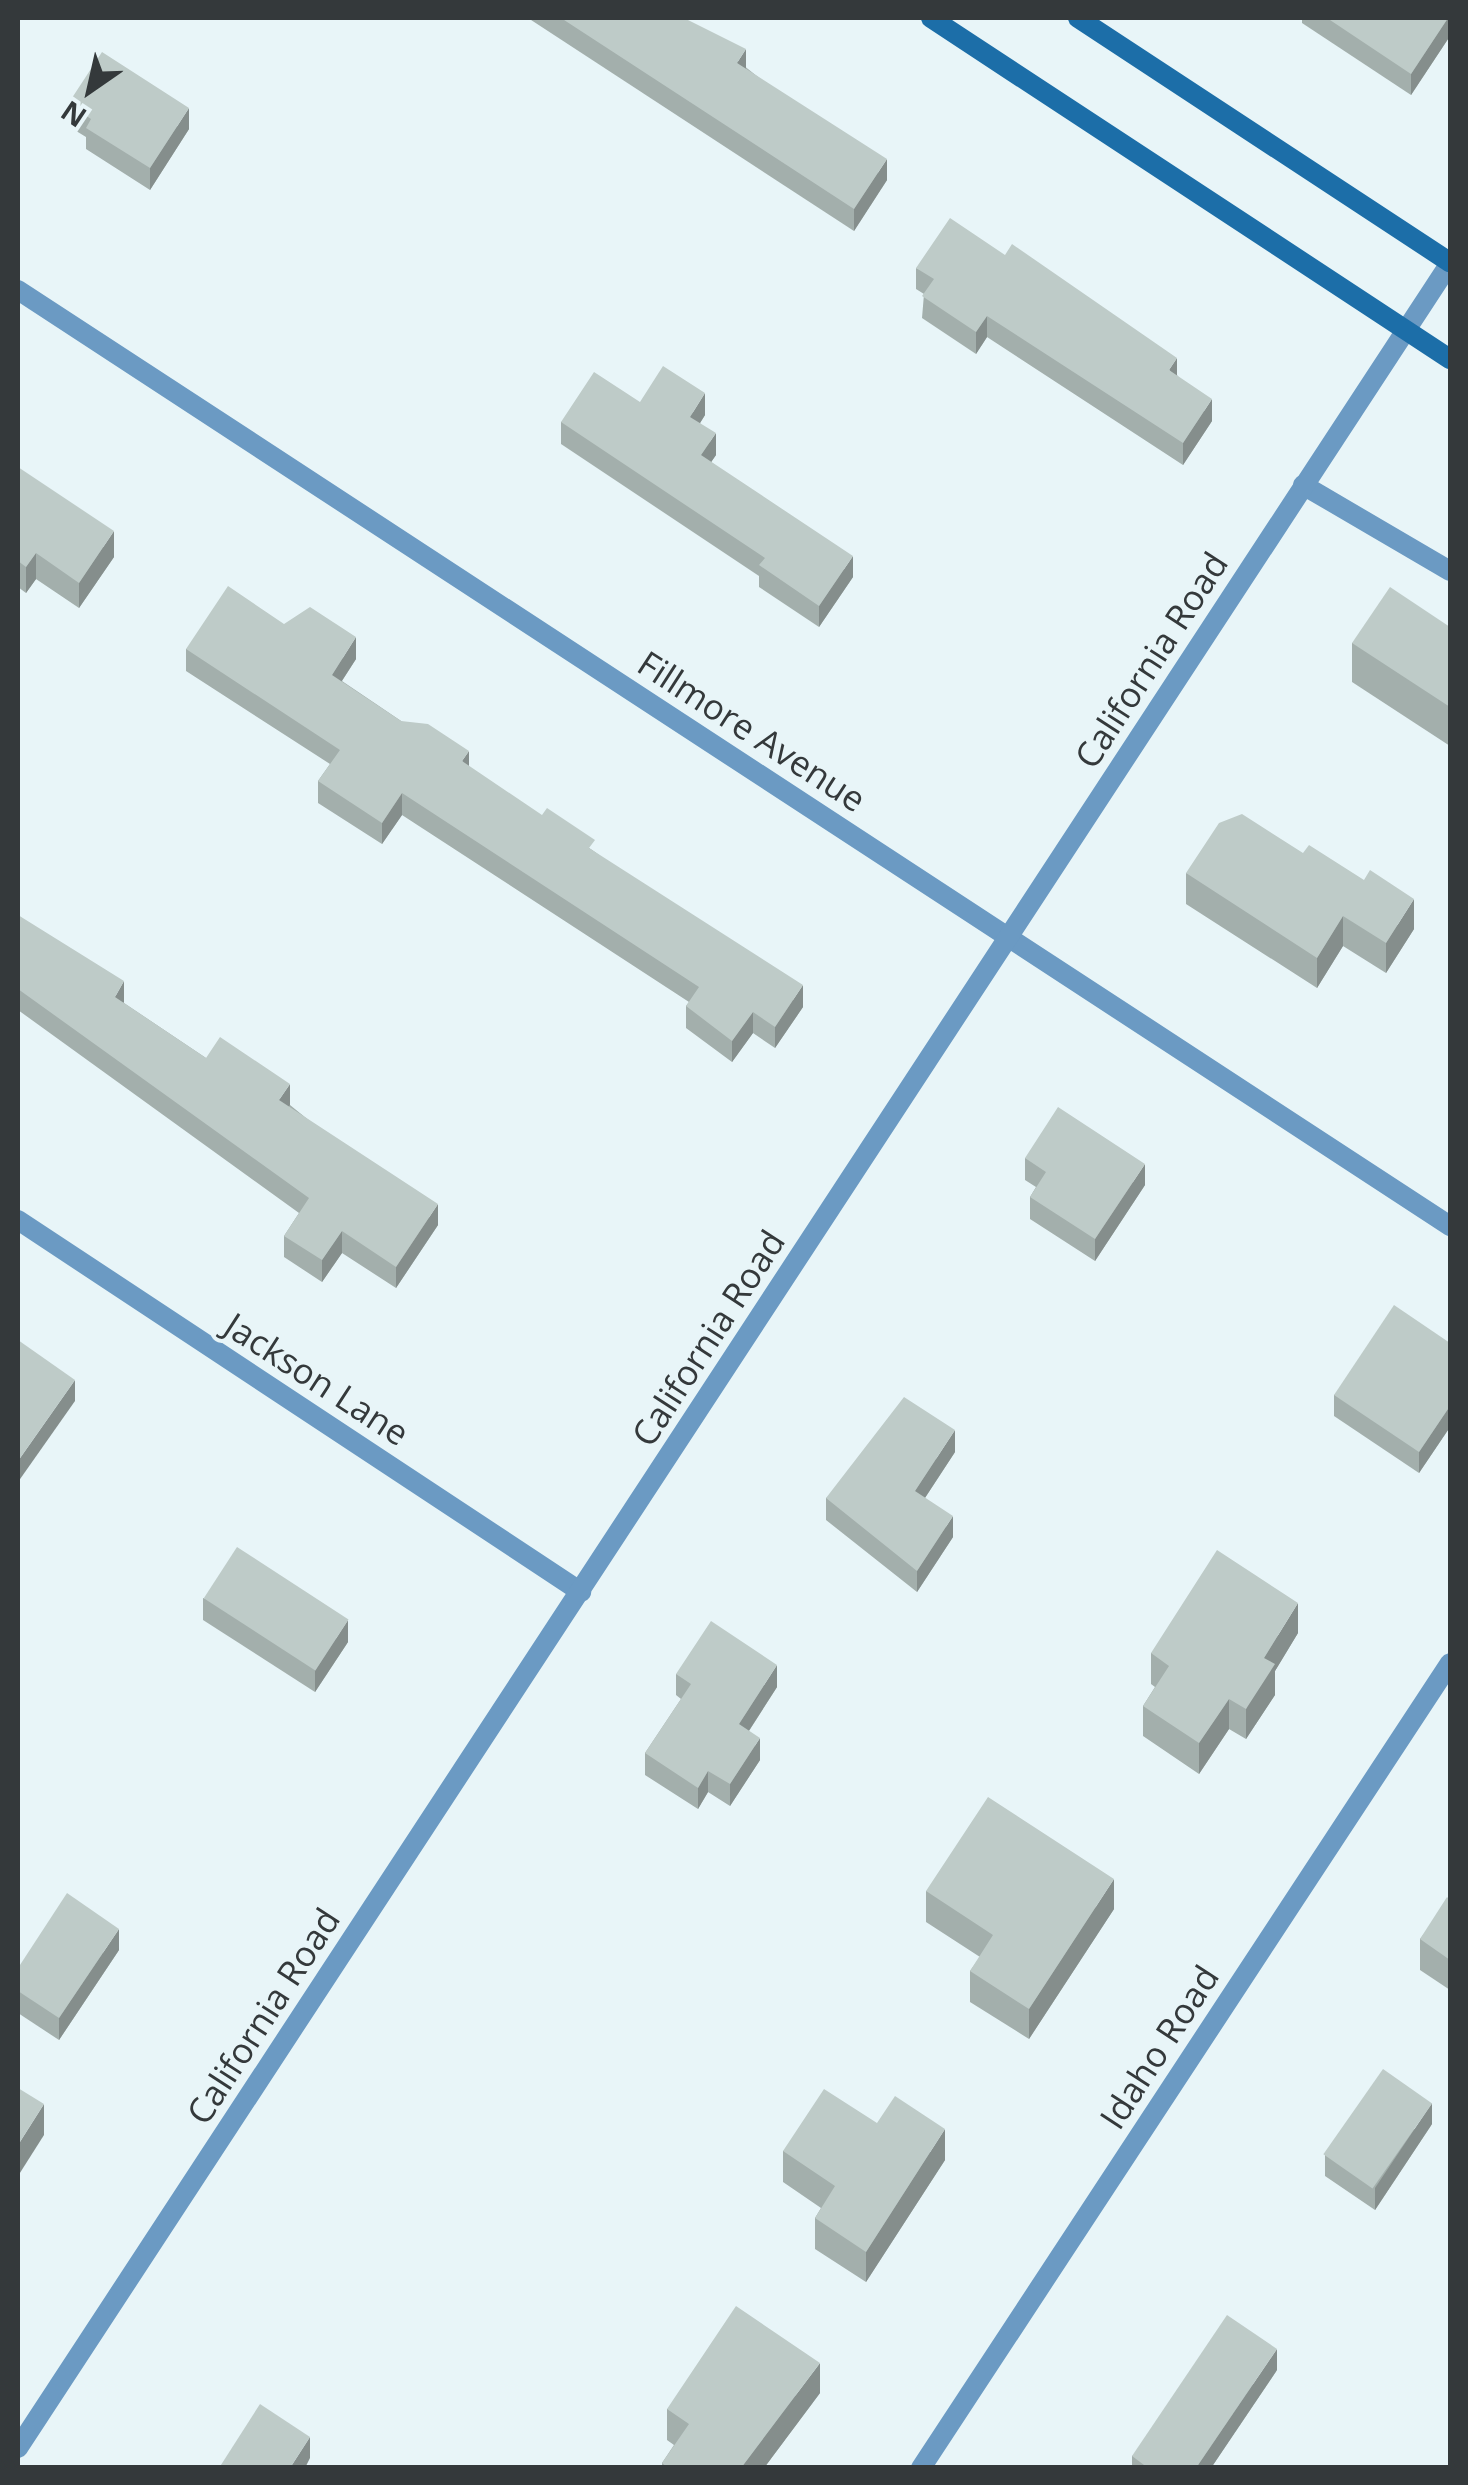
<!DOCTYPE html>
<html>
<head>
<meta charset="utf-8">
<style>
	body { margin:0 }
	#map { position:relative; width:1468px; height:2485px; overflow:hidden; background:#e8f5f8; font-family:"Open Sans",sans-serif }
	div>[style] { position:absolute }
	.service>* { height:20px; margin:-10px; padding:0 10px; transform-origin:10px; border-radius:10px; background:#6b9ac3 }
	.minor>* { height:20px; margin:-10px; padding:0 10px; transform-origin:10px; border-radius:10px; background:#6b9ac3 }
	.secondary>* { height:20px; margin:-10px; padding:0 10px; transform-origin:10px; border-radius:10px; background:#1c6ea8 }
	.wall>* { inset:0; background:#a3afac }
	.shaded-wall>* { inset:0; background:#858e8c }
	.building>* { inset:0; background:#becbc8; transform-origin:0 0 }
	span { translate:-50% -50%; white-space:nowrap; text-align:center; line-height:1.15; -webkit-text-stroke:8px #e8f5f8; paint-order:stroke }
	.street-label { font-size:35px; color:#34393b }
	.frame { position:absolute; inset:0; border:20px solid #34393b; pointer-events:none }
	.north { position:absolute; left:40px; top:40px; width:100px; height:100px; -webkit-text-stroke:8px #e8f5f8; paint-order:stroke; rotate:214deg; font-size:28px; font-weight:700; line-height:40px; text-align:center; color:#34393b }
	.north::after { content:''; display:block; margin:auto; width:35px; height:45px; background:#34393b; clip-path:polygon(50% 0,100% 100%,50% 72%,0 100%) }
</style>
</head>
<body>
<div id="map">
	<div class="service">
		<div style="left:1303px;top:485px;width:170px;rotate:30.3deg"></div>
	</div>
	<div class="minor">
		<div style="left:18px;top:290px;width:1711px;rotate:33.17deg"></div>
		<div style="left:18px;top:1220px;width:675px;rotate:33.45deg"></div>
		<div style="left:18px;top:2448px;width:2612px;rotate:-56.76deg"></div>
		<div style="left:921px;top:2468px;width:963px;rotate:-56.69deg"></div>
	</div>
	<div class="secondary">
		<div style="left:931px;top:18px;width:621px;rotate:33.31deg"></div>
		<div style="left:1078px;top:18px;width:445px;rotate:33.3deg"></div>
	</div>
	<div class="wall">
		<div style="clip-path:polygon(528px 18px,684px 18px,887px 180px,854px 231px)"></div>
		<div style="clip-path:polygon(1302px 18px,1450px 18px,1450px 36px,1411px 95px,1302px 23px)"></div>
		<div style="clip-path:polygon(68px 104px,189px 129px,150px 190px,86px 149px,86px 137px,68px 126px)"></div>
		<div style="clip-path:polygon(916px 268px,1177px 375px,1212px 421px,1183px 465px,987px 337px,976px 354px,922px 318px,924px 294px,916px 289px)"></div>
		<div style="clip-path:polygon(640px 402px,705px 415px,700px 423px,716px 455px,711px 462px,853px 577px,819px 627px,759px 587px,759px 576px,561px 444px,561px 422px)"></div>
		<div style="clip-path:polygon(18px 467px,114px 557px,79px 608px,36px 579px,26px 593px,18px 587px)"></div>
		<div style="clip-path:polygon(1450px 627px,1450px 746px,1352px 682px,1352px 643px)"></div>
		<div style="clip-path:polygon(186px 649px,356px 659px,342px 681px,595px 852px,803px 1007px,775px 1048px,753px 1033px,732px 1062px,686px 1028px,686px 1006px,689px 1002px,402px 815px,382px 844px,318px 803px,318px 781px,330px 764px,186px 671px)"></div>
		<div style="clip-path:polygon(1186px 873px,1414px 929px,1386px 973px,1343px 946px,1317px 988px,1186px 904px)"></div>
		<div style="clip-path:polygon(18px 915px,124px 1003px,206px 1058px,290px 1105px,438px 1225px,396px 1288px,342px 1253px,322px 1282px,284px 1257px,284px 1236px,299px 1213px,18px 1010px)"></div>
		<div style="clip-path:polygon(1025px 1158px,1145px 1185px,1095px 1261px,1030px 1219px,1030px 1197px,1036px 1187px,1025px 1180px)"></div>
		<div style="clip-path:polygon(1450px 1343px,1450px 1427px,1419px 1473px,1334px 1416px,1334px 1395px)"></div>
		<div style="clip-path:polygon(955px 1452px,925px 1498px,953px 1537px,917px 1592px,826px 1520px,826px 1498px)"></div>
		<div style="clip-path:polygon(203px 1598px,348px 1642px,315px 1692px,203px 1620px)"></div>
		<div style="clip-path:polygon(1298px 1633px,1275px 1671px,1275px 1695px,1246px 1739px,1229px 1729px,1199px 1774px,1143px 1736px,1143px 1706px,1155px 1687px,1151px 1684px,1151px 1653px)"></div>
		<div style="clip-path:polygon(676px 1674px,777px 1687px,749px 1731px,760px 1760px,730px 1806px,708px 1792px,698px 1809px,645px 1775px,645px 1753px,681px 1699px,676px 1695px)"></div>
		<div style="clip-path:polygon(926px 1891px,1114px 1909px,1029px 2039px,970px 2002px,970px 1971px,980px 1957px,926px 1922px)"></div>
		<div style="clip-path:polygon(1450px 1900px,1450px 1990px,1420px 1970px,1420px 1939px)"></div>
		<div style="clip-path:polygon(119px 1950px,59px 2040px,18px 2013px,18px 1968px)"></div>
		<div style="clip-path:polygon(877px 2123px,945px 2160px,866px 2282px,815px 2249px,815px 2218px,821px 2208px,783px 2182px,783px 2151px)"></div>
		<div style="clip-path:polygon(1432px 2124px,1375px 2210px,1325px 2176px,1325px 2155px)"></div>
		<div style="clip-path:polygon(1277px 2370px,1211px 2468px,1132px 2468px,1132px 2456px)"></div>
		<div style="clip-path:polygon(820px 2393px,764px 2468px,662px 2468px,662px 2463px,674px 2445px,667px 2440px,667px 2409px)"></div>
	</div>
	<div class="shaded-wall">
		<div style="clip-path:polygon(1448px 18px,1450px 18px,1450px 36px,1411px 95px,1411px 74px)"></div>
		<div style="clip-path:polygon(746px 49px,746px 71px,737px 63px)"></div>
		<div style="clip-path:polygon(189px 108px,189px 129px,150px 190px,150px 168px)"></div>
		<div style="clip-path:polygon(887px 159px,887px 180px,854px 231px,854px 209px)"></div>
		<div style="clip-path:polygon(987px 316px,987px 337px,976px 354px,976px 332px)"></div>
		<div style="clip-path:polygon(1177px 358px,1177px 379px,1169px 370px)"></div>
		<div style="clip-path:polygon(705px 393px,705px 415px,690px 439px,690px 417px)"></div>
		<div style="clip-path:polygon(1212px 399px,1212px 421px,1183px 465px,1183px 443px)"></div>
		<div style="clip-path:polygon(716px 433px,716px 455px,701px 477px,701px 455px)"></div>
		<div style="clip-path:polygon(114px 531px,114px 557px,79px 608px,79px 583px)"></div>
		<div style="clip-path:polygon(36px 553px,36px 579px,26px 593px,26px 567px)"></div>
		<div style="clip-path:polygon(853px 556px,853px 577px,819px 627px,819px 606px)"></div>
		<div style="clip-path:polygon(356px 637px,356px 659px,332px 696px,332px 675px)"></div>
		<div style="clip-path:polygon(469px 751px,469px 772px,462px 761px)"></div>
		<div style="clip-path:polygon(402px 793px,402px 815px,382px 844px,382px 823px)"></div>
		<div style="clip-path:polygon(1414px 899px,1414px 929px,1386px 973px,1386px 943px)"></div>
		<div style="clip-path:polygon(1343px 916px,1343px 946px,1317px 988px,1317px 958px)"></div>
		<div style="clip-path:polygon(124px 981px,124px 1002px,115px 1018px,115px 997px)"></div>
		<div style="clip-path:polygon(803px 985px,803px 1007px,775px 1048px,775px 1027px)"></div>
		<div style="clip-path:polygon(753px 1012px,753px 1033px,732px 1062px,732px 1041px)"></div>
		<div style="clip-path:polygon(290px 1084px,290px 1105px,279px 1121px,279px 1100px)"></div>
		<div style="clip-path:polygon(1145px 1164px,1145px 1185px,1095px 1261px,1095px 1239px)"></div>
		<div style="clip-path:polygon(438px 1204px,438px 1225px,396px 1288px,396px 1267px)"></div>
		<div style="clip-path:polygon(342px 1231px,342px 1253px,322px 1282px,322px 1260px)"></div>
		<div style="clip-path:polygon(75px 1380px,75px 1401px,18px 1482px,18px 1461px)"></div>
		<div style="clip-path:polygon(1450px 1406px,1450px 1427px,1419px 1473px,1419px 1452px)"></div>
		<div style="clip-path:polygon(955px 1430px,955px 1452px,915px 1513px,915px 1491px)"></div>
		<div style="clip-path:polygon(953px 1516px,953px 1537px,917px 1592px,917px 1571px)"></div>
		<div style="clip-path:polygon(1298px 1603px,1298px 1633px,1275px 1671px,1275px 1695px,1246px 1739px,1246px 1709px,1264px 1658px)"></div>
		<div style="clip-path:polygon(348px 1620px,348px 1642px,315px 1692px,315px 1671px)"></div>
		<div style="clip-path:polygon(777px 1665px,777px 1687px,739px 1746px,739px 1724px)"></div>
		<div style="clip-path:polygon(1229px 1699px,1229px 1729px,1199px 1774px,1199px 1743px)"></div>
		<div style="clip-path:polygon(760px 1738px,760px 1760px,730px 1806px,730px 1784px)"></div>
		<div style="clip-path:polygon(708px 1771px,708px 1792px,698px 1809px,698px 1788px)"></div>
		<div style="clip-path:polygon(1114px 1879px,1114px 1909px,1029px 2039px,1029px 2009px)"></div>
		<div style="clip-path:polygon(119px 1929px,119px 1950px,59px 2040px,59px 2018px)"></div>
		<div style="clip-path:polygon(1432px 2103px,1432px 2124px,1375px 2210px,1375px 2188px)"></div>
		<div style="clip-path:polygon(44px 2104px,44px 2135px,18px 2176px,18px 2145px)"></div>
		<div style="clip-path:polygon(945px 2129px,945px 2160px,866px 2282px,866px 2252px)"></div>
		<div style="clip-path:polygon(1277px 2349px,1277px 2370px,1211px 2468px,1196px 2468px)"></div>
		<div style="clip-path:polygon(820px 2363px,820px 2393px,764px 2468px,741px 2468px)"></div>
		<div style="clip-path:polygon(310px 2437px,310px 2458px,305px 2468px,290px 2468px)"></div>
	</div>
	<div class="building">
		<div style="clip-path:polygon(561px 18px,684px 18px,746px 49px,737px 63px,887px 159px,854px 209px)"></div>
		<div style="clip-path:polygon(1327px 18px,1448px 18px,1411px 74px)"></div>
		<div style="clip-path:polygon(102px 52px,189px 108px,150px 168px,86px 128px,91px 119px,68px 104px)"></div>
		<div style="clip-path:polygon(950px 218px,1005px 255px,1012px 244px,1177px 358px,1169px 370px,1212px 399px,1183px 443px,987px 316px,976px 332px,922px 296px,934px 279px,916px 268px)"></div>
		<div style="clip-path:polygon(663px 366px,705px 393px,690px 417px,716px 433px,701px 455px,853px 556px,819px 606px,759px 565px,765px 558px,561px 422px,594px 372px,640px 402px)"></div>
		<div style="clip-path:polygon(18px 467px,114px 531px,79px 583px,36px 553px,26px 567px,18px 561px)"></div>
		<div style="clip-path:polygon(228px 586px,284px 624px,310px 607px,356px 637px,332px 675px,401px 721px,428px 724px,469px 751px,462px 761px,542px 815px,547px 808px,595px 840px,589px 848px,803px 985px,775px 1027px,753px 1012px,732px 1041px,686px 1006px,699px 987px,402px 793px,382px 823px,318px 781px,340px 750px,186px 649px)"></div>
		<div style="clip-path:polygon(1390px 587px,1450px 627px,1450px 707px,1352px 643px)"></div>
		<div style="clip-path:polygon(1242px 814px,1303px 853px,1309px 845px,1364px 880px,1370px 870px,1414px 899px,1386px 943px,1343px 916px,1317px 958px,1186px 873px,1219px 823px)"></div>
		<div style="clip-path:polygon(18px 915px,124px 981px,115px 997px,206px 1058px,220px 1037px,290px 1084px,279px 1100px,438px 1204px,396px 1267px,342px 1231px,322px 1260px,284px 1236px,309px 1198px,18px 989px)"></div>
		<div style="clip-path:polygon(1058px 1107px,1145px 1164px,1095px 1239px,1030px 1197px,1046px 1172px,1025px 1158px)"></div>
		<div style="clip-path:polygon(1394px 1305px,1450px 1343px,1450px 1406px,1419px 1452px,1334px 1395px)"></div>
		<div style="clip-path:polygon(18px 1340px,75px 1380px,18px 1461px)"></div>
		<div style="clip-path:polygon(904px 1397px,955px 1430px,915px 1491px,953px 1516px,917px 1571px,826px 1498px)"></div>
		<div style="left:237px;top:1547px;width:133px;height:61px;rotate:33deg"></div>
		<div style="clip-path:polygon(1217px 1550px,1298px 1603px,1264px 1658px,1275px 1664px,1246px 1709px,1229px 1699px,1199px 1743px,1143px 1706px,1169px 1666px,1151px 1653px)"></div>
		<div style="clip-path:polygon(711px 1621px,777px 1665px,739px 1724px,760px 1738px,730px 1784px,708px 1771px,698px 1788px,645px 1753px,691px 1684px,676px 1674px)"></div>
		<div style="clip-path:polygon(988px 1797px,1114px 1879px,1029px 2009px,970px 1971px,993px 1935px,926px 1891px)"></div>
		<div style="clip-path:polygon(67px 1893px,119px 1929px,59px 2018px,18px 1991px,18px 1968px)"></div>
		<div style="clip-path:polygon(1447px 1897px,1450px 1900px,1450px 1960px,1420px 1939px)"></div>
		<div style="left:1383px;top:2069px;width:60px;height:104px;rotate:35deg"></div>
		<div style="clip-path:polygon(18px 2088px,44px 2104px,18px 2145px)"></div>
		<div style="clip-path:polygon(824px 2089px,877px 2123px,895px 2096px,945px 2129px,866px 2252px,815px 2218px,835px 2186px,783px 2151px)"></div>
		<div style="clip-path:polygon(736px 2306px,820px 2363px,741px 2468px,668px 2468px,662px 2463px,689px 2424px,667px 2409px)"></div>
		<div style="clip-path:polygon(1227px 2315px,1277px 2349px,1196px 2468px,1148px 2468px,1132px 2456px)"></div>
		<div style="clip-path:polygon(260px 2404px,310px 2437px,290px 2468px,219px 2468px)"></div>
	</div>
	<div class="street-label">
		<span style="left:1151px;top:660px;rotate:-57deg">California Road</span>
		<span style="left:752px;top:731px;rotate:33deg">Fillmore Avenue</span>
		<span style="left:708px;top:1338px;rotate:-57deg">California Road</span>
		<span style="left:317px;top:1379px;rotate:33deg">Jackson Lane</span>
		<span style="left:263px;top:2016px;rotate:-57deg">California Road</span>
		<span style="left:1159px;top:2047px;rotate:-57deg">Idaho Road</span>
	</div>
	<div class="frame"></div>
	<div class="north">N</div>
</div>
</body>
</html>
